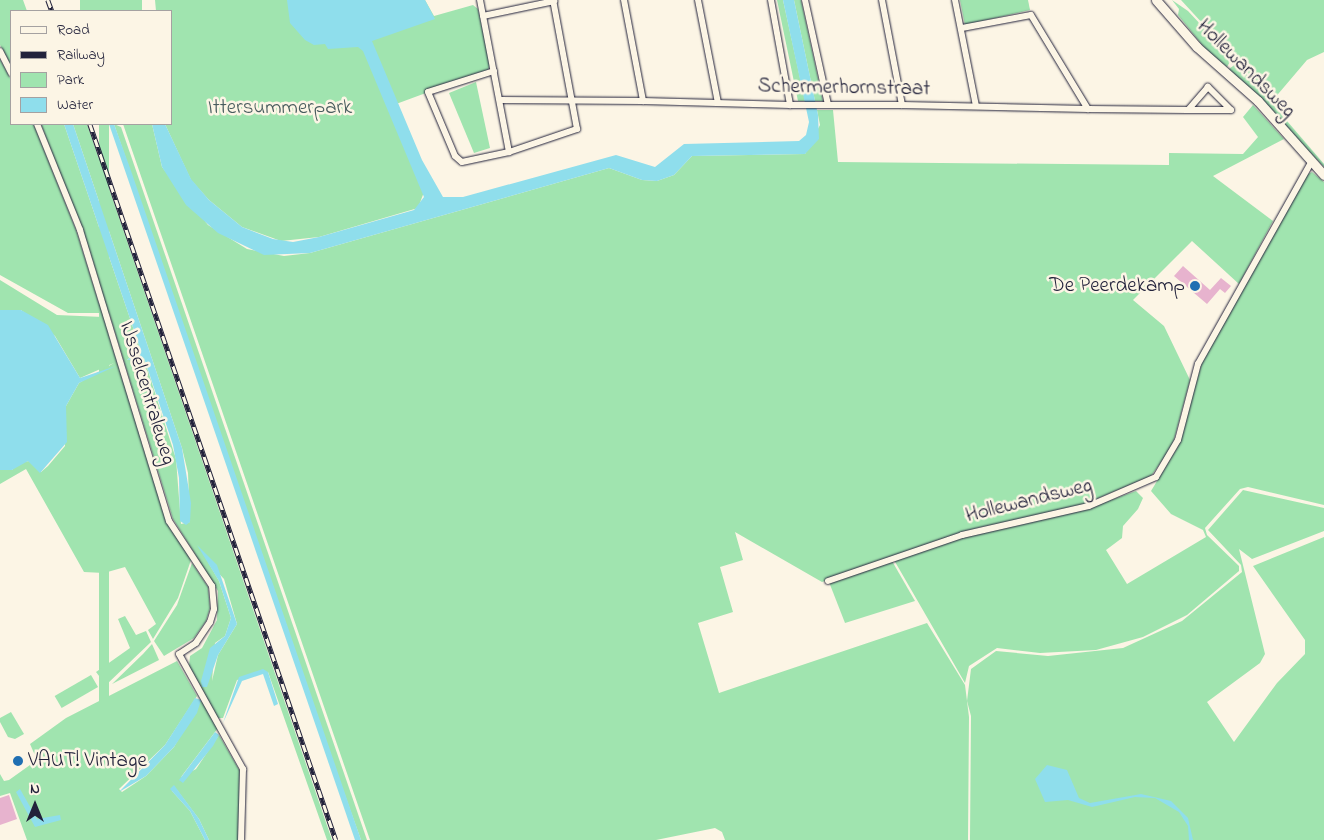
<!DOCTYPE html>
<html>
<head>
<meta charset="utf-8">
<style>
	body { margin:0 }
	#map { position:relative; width:1324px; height:840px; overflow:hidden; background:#fcf5e5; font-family:"Indie Flower",sans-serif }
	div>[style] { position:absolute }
	.green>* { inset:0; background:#a0e4af; transform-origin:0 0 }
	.water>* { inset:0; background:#8fdeec }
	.building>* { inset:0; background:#e7b3ce }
	.roads { filter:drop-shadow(0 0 1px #22223b) drop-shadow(0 0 1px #22223b) }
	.street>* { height:6px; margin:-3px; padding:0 3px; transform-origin:3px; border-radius:3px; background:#fcf5e5 }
	.secondary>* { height:9px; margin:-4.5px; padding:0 4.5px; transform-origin:4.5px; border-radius:4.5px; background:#fcf5e5 }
	.rail>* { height:4.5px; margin-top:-2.25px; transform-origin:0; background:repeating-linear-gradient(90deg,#fcf5e5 0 8px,#22223b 0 16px); box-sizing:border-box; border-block:1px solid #22223b }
	.dots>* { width:14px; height:14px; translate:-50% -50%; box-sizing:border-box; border:2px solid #fcf5e5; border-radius:50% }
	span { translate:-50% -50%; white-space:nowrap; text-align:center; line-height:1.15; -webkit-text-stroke:5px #fcf5e5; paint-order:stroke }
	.street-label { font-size:21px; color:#22223b }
	.park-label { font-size:21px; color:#485c5e }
	.poi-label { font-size:21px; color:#22223b }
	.right { translate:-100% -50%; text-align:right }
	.left { translate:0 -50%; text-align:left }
	.legend { position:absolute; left:10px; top:10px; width:162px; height:115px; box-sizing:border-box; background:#fcf5e5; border:1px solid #a5a1a1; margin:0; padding:6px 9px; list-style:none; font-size:15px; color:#22223b }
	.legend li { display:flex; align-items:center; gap:10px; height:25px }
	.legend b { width:25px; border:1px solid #a5a1a1 }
	.north { position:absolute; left:10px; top:780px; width:50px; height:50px; -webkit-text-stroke:4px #fcf5e5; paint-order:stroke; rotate:0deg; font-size:14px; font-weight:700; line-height:20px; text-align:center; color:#22223b }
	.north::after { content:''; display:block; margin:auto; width:18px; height:22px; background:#22223b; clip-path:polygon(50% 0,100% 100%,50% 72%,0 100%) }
</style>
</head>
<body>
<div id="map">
	<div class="green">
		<div style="clip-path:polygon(0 0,23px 0,27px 11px,11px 11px,11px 65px,0 45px)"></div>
		<div style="left:80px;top:0;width:62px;height:11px"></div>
		<div style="clip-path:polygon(155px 0,425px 0,434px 16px,473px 5px,478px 9px,490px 64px,488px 70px,388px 107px,424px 192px,418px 208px,319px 237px,281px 241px,242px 227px,209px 200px,191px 180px,165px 124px,171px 124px,171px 11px,156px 11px)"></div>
		<div style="clip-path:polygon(777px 0,783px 0,805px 101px,798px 101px)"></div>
		<div style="clip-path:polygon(794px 0,801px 0,823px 101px,815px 101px)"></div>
		<div style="clip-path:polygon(960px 0,1028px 0,1030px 10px,965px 25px)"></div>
		<div style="clip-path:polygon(1172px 0,1188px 11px,1232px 58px,1227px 67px,1207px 51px,1178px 15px,1179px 9px)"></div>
		<div style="clip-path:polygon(1181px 0,1324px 0,1324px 52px,1307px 60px,1273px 100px)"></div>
		<div style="clip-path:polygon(0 59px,11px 80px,11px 124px,34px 125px,76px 230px,102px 313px,68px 313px,0 275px)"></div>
		<div style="clip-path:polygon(1237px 63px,1324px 164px,1324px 167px,1229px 69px)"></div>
		<div style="clip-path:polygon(476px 82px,490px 148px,474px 153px,449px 93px)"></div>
		<div style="clip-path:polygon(1253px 105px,1284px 139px,1213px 176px,1273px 221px,1239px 284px,1192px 241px,1133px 300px,1164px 326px,1190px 380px,1172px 447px,1151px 476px,1075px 508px,977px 528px,822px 582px,735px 532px,743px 560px,720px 567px,733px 612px,698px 623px,719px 693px,927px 623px,965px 685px,969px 717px,968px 840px,725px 840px,722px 832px,715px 828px,656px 840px,370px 840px,123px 124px,152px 124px,162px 167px,208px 225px,247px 249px,284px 256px,310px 253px,609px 168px,642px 180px,657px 181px,674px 175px,692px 156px,805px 154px,820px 125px,817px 110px,833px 110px,838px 162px,1169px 165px,1169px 153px,1243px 154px,1258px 137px,1243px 117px)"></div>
		<div style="clip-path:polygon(evenodd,41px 124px,64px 124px,140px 348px,127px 360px,144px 358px,176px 459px,181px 524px,190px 522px,188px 473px,182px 448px,73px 124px,87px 124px,332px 840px,327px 840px,268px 672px,237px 680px,223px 718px,218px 718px,189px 666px,190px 656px,202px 648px,217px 620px,218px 591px,173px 519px,90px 252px,41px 124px,208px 562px,224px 579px,237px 624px,218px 655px,212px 681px,215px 643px,225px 636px,231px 618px,219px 581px,208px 562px)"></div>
		<div style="left:99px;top:124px;width:10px;height:757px"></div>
		<div style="clip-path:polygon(114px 124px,121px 127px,367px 840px,361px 840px,342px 787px)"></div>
		<div style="clip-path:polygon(1312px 172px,1324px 182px,1324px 505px,1248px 487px,1240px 489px,1205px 528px,1207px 535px,1239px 566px,1239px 571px,1187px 615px,1143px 637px,1096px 650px,1040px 653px,997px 648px,969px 666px,965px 683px,894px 560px,976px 533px,1080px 511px,1136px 491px,1143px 498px,1138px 509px,1123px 526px,1122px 538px,1106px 550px,1127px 584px,1206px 537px,1203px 530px,1171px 514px,1151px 491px,1177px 448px,1203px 359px,1306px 175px)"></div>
		<div style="clip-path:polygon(0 280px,57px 315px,103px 317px,167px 521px,191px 560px,178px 598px,153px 639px,148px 630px,156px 624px,125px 567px,104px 573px,84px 572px,26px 469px,0 484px,0 470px,12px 470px,21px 462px,30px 461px,41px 472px,48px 466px,65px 446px,66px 406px,79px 383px,114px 363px,80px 378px,55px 336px,21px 310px,0 310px)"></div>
		<div style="clip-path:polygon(1243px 490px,1324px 508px,1324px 531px,1252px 559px,1239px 549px,1265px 654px,1260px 663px,1207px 702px,1234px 742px,1277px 683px,1305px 654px,1305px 640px,1253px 566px,1324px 537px,1324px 840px,970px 840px,971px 716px,967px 701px,971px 669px,996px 651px,1048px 656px,1123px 648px,1182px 621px,1242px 572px,1241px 565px,1208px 530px)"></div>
		<div style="clip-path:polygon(892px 561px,915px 601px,845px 623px,829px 582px)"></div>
		<div style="clip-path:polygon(192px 563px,208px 587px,210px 608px,206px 621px,194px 638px,164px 656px,154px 641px,177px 605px)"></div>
		<div style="clip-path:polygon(125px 616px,136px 635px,146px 631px,151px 642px,106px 685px,96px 672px,130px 648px,118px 619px)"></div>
		<div style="clip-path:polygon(152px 644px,159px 660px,112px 684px,143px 654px)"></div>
		<div style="clip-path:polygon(177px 661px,197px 696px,165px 745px,119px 789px,122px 792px,146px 776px,174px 747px,201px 700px,218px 728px,181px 777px,196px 769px,219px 735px,241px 773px,239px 840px,209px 840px,199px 819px,177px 790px,172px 791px,190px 811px,205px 840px,27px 840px,10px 793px,0 796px,0 774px,4px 781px,9px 780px,37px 760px,30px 744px,66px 718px)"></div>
		<div style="left:91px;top:675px;width:14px;height:42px;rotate:60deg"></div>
		<div style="clip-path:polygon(11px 712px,24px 734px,15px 739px,8px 737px,0 722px,0 718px)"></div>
	</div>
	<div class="water">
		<div style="clip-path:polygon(287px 0,425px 0,435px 19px,372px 41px,422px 160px,443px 197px,463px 197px,616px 155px,655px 167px,684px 144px,799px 141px,806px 135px,809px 122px,783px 0,794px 0,818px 115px,819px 139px,805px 154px,692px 156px,674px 175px,657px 181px,642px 180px,609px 168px,310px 253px,264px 255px,218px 233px,186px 205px,162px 167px,152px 124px,165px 124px,191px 179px,209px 200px,242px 227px,273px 239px,293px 242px,319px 237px,414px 210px,424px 197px,363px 51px,358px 47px,328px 49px,325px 44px,314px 45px,305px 40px,290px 23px)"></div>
		<div style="clip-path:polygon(64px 124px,73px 124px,182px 448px,191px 503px,190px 522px,186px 525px,180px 521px,179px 478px,173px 445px,144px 358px,127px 360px,140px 348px)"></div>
		<div style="clip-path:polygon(109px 124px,114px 124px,130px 168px,361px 840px,355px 840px)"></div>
		<div style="clip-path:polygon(0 310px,21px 310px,48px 325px,80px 378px,116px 366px,79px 383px,66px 406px,67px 442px,40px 473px,28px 461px,12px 470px,0 470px)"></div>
		<div style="clip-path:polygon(197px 545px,217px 565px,237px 624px,218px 655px,207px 687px,202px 687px,201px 681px,210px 648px,225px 636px,231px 618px,219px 581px)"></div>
		<div style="clip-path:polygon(263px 669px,268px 672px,278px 704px,274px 706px,263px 674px,242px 681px,223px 723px,239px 677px)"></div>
		<div style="clip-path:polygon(195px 698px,201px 700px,197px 713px,174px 747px,146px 776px,119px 792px,165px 745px)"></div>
		<div style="clip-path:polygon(215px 732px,219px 735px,213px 746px,183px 783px,179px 780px)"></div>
		<div style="clip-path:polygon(1047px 765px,1067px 770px,1079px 798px,1090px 803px,1141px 794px,1171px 801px,1188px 818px,1193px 840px,1189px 840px,1188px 826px,1179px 812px,1155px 798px,1135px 797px,1092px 807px,1068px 800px,1045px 802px,1035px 779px)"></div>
		<div style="clip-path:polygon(174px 785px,199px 819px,209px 840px,205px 840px,190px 811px,170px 789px)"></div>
		<div style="clip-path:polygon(20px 789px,37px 819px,60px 815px,61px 820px,35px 827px,16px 792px)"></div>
	</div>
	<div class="building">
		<div style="clip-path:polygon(1183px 266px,1210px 290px,1221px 278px,1231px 286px,1225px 293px,1220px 289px,1207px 304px,1174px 276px)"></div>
		<div style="clip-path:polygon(9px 795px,17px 819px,0 825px,0 798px)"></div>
	</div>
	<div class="roads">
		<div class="street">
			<div style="left:480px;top:0;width:155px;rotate:79.2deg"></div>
			<div style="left:624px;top:0;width:103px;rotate:79.3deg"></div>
			<div style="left:698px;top:0;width:105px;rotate:79deg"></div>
			<div style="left:771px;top:0;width:107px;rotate:79.7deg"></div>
			<div style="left:805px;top:0;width:107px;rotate:77.6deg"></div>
			<div style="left:882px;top:0;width:107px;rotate:79.2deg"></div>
			<div style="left:955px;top:0;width:108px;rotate:78.8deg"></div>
			<div style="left:483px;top:16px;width:73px;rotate:-11.9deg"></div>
			<div style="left:962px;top:28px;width:70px;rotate:-10.7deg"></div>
			<div style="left:1031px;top:15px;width:110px;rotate:58.8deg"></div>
			<div style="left:0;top:51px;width:25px;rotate:63deg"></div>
			<div style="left:494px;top:71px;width:69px;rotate:162.3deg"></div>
			<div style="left:428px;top:92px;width:69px;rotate:67.1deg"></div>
			<div style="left:455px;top:156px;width:9px;rotate:41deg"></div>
			<div style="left:462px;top:162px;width:48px;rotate:-12deg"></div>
			<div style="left:509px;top:152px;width:72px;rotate:-18.7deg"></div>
			<div style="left:577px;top:129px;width:131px;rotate:-100.5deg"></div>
			<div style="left:500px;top:100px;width:143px;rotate:0.4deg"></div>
			<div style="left:643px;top:101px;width:147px;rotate:1.6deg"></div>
			<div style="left:790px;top:105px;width:112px"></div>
			<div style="left:902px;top:105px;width:186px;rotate:1.2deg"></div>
			<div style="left:1088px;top:109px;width:100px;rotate:0.6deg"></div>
			<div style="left:1188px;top:110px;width:43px"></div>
			<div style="left:1231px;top:110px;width:33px;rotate:-135deg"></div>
			<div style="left:1208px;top:87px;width:30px;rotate:131deg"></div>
			<div style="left:37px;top:124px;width:114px;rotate:67.9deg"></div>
			<div style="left:80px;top:230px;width:304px;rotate:73deg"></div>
			<div style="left:169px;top:521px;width:78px;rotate:56.5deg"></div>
			<div style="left:212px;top:586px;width:23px;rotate:85deg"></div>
			<div style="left:214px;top:609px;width:14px;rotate:107deg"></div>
			<div style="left:210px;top:622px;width:25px;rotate:124deg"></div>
			<div style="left:196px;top:643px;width:20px;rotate:147deg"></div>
			<div style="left:179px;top:654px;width:132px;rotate:60.9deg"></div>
			<div style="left:243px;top:769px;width:71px;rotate:91.6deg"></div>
			<div style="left:828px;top:581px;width:142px;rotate:-18.9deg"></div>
			<div style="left:962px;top:535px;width:130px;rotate:-12.9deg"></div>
			<div style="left:1089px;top:506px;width:73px;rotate:-23.4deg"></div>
			<div style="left:1156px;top:477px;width:43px;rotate:-59.3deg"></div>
			<div style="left:1178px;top:440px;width:79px;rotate:-75.3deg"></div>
			<div style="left:1198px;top:364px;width:233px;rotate:-60.7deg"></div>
		</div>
		<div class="secondary">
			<div style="left:1156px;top:0;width:62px;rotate:48.9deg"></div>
			<div style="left:1197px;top:47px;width:81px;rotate:41.5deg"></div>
			<div style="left:1258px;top:101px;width:99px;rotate:48.3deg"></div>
		</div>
	</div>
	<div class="rail">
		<div style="left:48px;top:0;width:12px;rotate:70deg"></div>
		<div style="left:90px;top:124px;width:757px;rotate:71.04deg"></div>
	</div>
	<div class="dots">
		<div style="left:1195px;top:286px;background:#1f6fb2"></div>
		<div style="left:18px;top:761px;background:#1f6fb2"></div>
	</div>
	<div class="street-label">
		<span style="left:1246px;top:69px;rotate:45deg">Hollewandsweg</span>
		<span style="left:844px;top:88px;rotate:1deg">Schermerhornstraat</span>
		<span style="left:147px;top:393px;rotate:73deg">IJsselcentraleweg</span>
		<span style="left:1029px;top:501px;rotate:-14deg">Hollewandsweg</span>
	</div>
	<div class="park-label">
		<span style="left:280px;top:108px">Ittersummerpark</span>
	</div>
	<div class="poi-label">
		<span class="right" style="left:1185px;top:286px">De Peerdekamp</span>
		<span class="left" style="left:28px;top:761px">VAUT! Vintage</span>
	</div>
	<ul class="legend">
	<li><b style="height:6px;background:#fcf5e5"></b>Road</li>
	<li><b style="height:6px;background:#22223b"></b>Railway</li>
	<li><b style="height:14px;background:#a0e4af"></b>Park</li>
	<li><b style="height:14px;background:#8fdeec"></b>Water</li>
	</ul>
	<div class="north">N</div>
</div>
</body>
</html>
